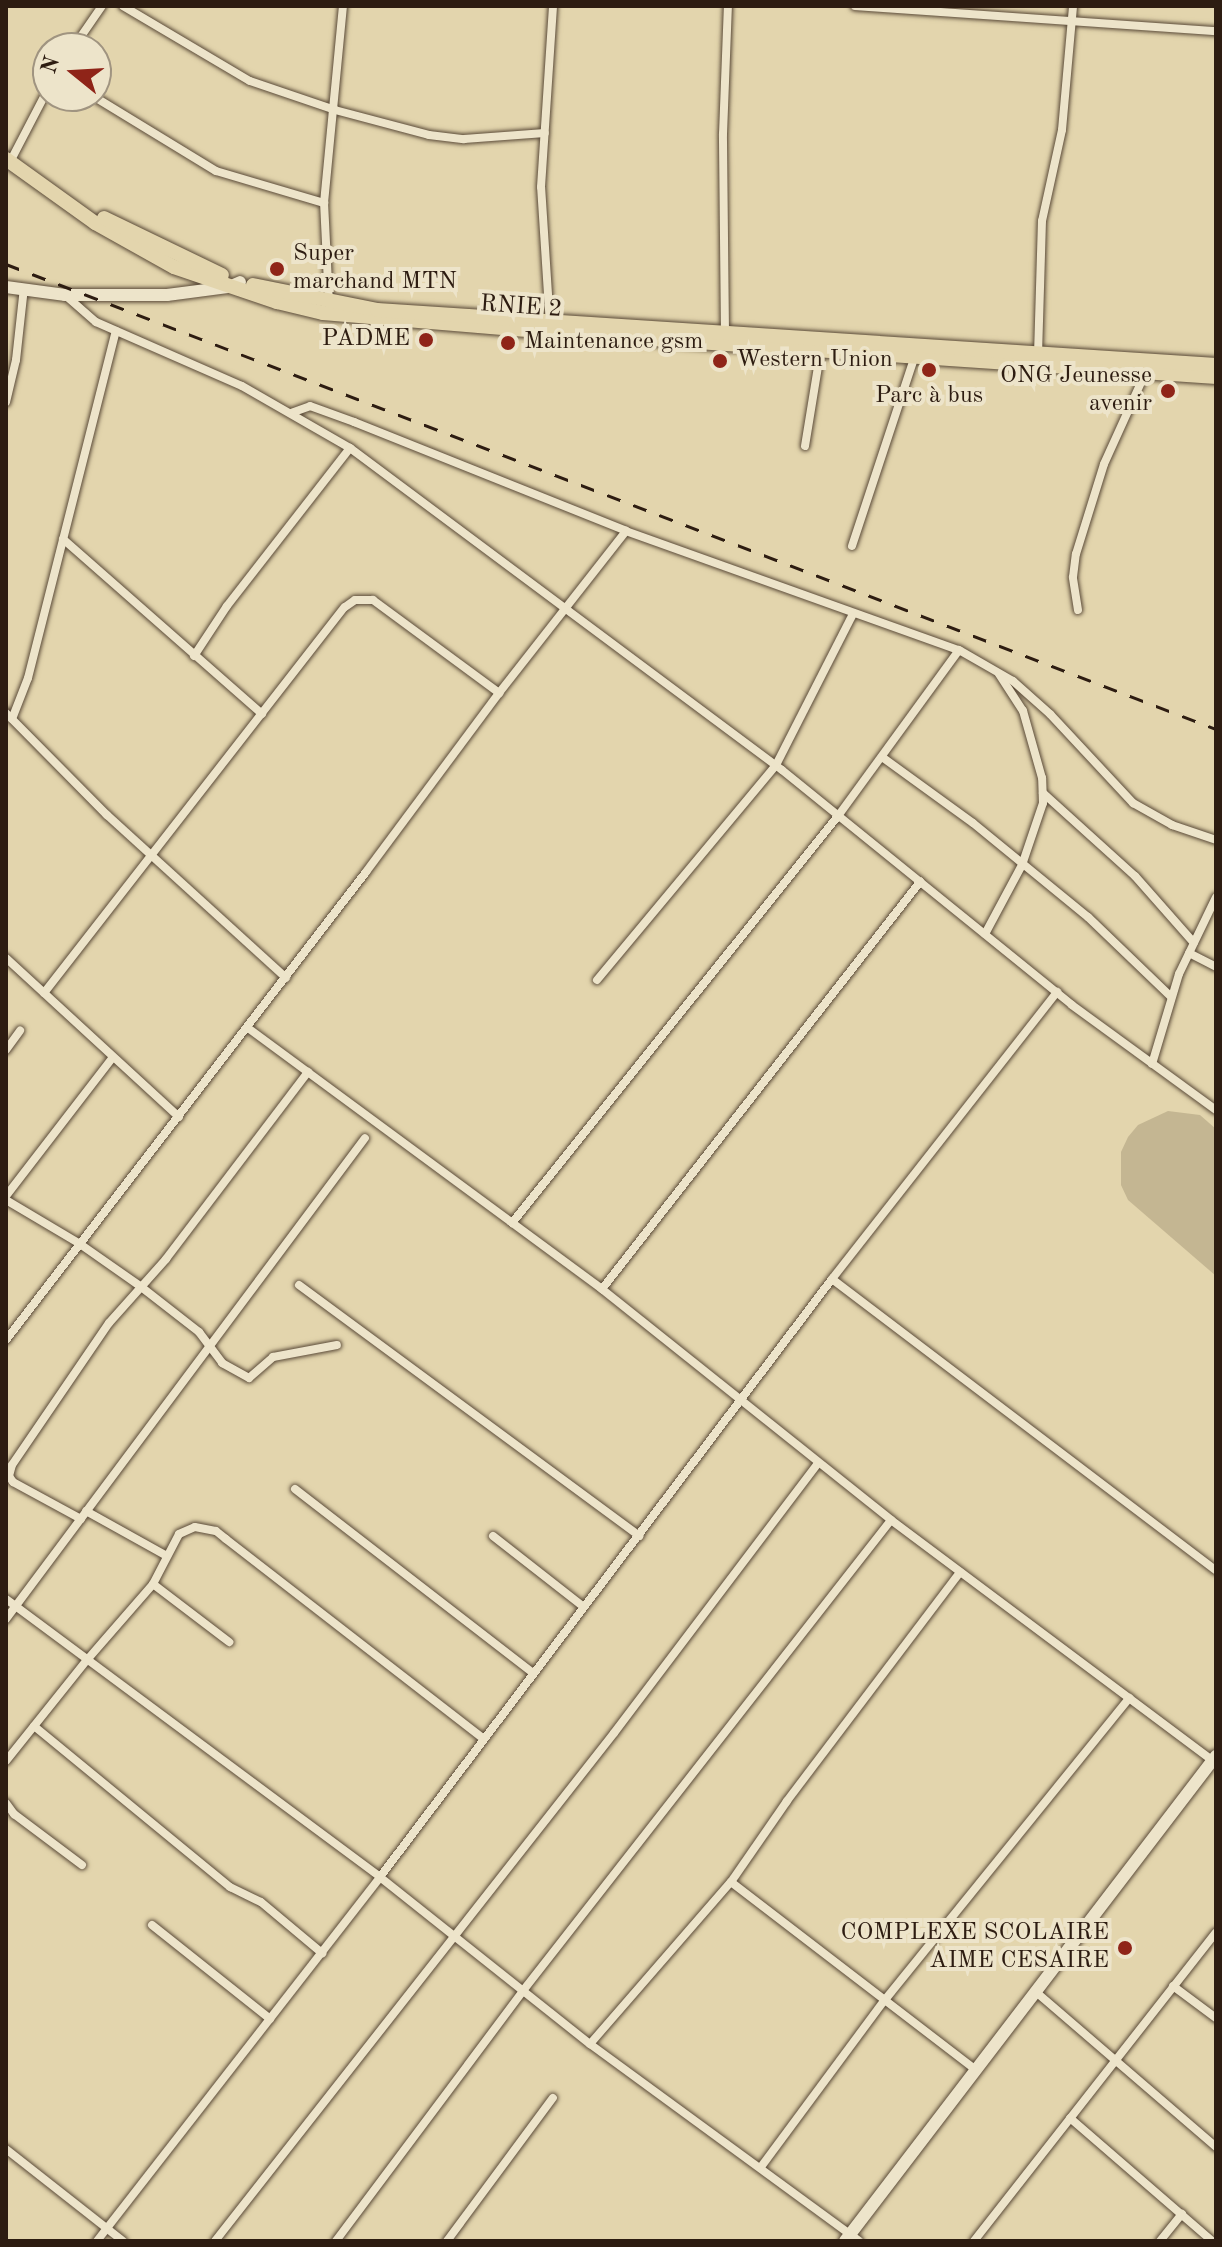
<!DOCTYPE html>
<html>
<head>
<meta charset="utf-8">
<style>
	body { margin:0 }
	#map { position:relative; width:1222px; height:2247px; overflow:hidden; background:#e3d5ad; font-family:"Old Standard TT",serif }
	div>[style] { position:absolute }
	.green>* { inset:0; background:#c4b692 }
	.roads { filter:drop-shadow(0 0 2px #5a4a38) drop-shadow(0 0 2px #5a4a38) }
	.minor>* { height:8px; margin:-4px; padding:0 4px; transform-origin:4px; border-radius:4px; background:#ede4ca }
	.secondary>* { height:12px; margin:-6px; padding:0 6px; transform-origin:6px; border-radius:6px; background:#ede4ca }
	.trunk>* { height:14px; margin:-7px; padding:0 7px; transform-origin:7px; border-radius:7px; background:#e3d5ad }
	.rail>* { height:3px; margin-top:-1.5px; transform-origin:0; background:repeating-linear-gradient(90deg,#2d1c11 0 14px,transparent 0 28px) }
	.dots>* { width:22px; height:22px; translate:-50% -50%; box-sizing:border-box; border:4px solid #ede4ca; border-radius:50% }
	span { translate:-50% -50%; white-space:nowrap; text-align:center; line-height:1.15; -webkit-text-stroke:8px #ede4ca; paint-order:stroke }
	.poi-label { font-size:24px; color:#2d1c11 }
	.left { translate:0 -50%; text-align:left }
	.right { translate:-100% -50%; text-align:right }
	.street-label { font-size:24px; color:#2d1c11 }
	.frame { position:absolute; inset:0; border:8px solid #2d1c11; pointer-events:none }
	.north { position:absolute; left:32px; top:32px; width:80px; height:80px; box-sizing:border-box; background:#ede4ca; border:2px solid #a09480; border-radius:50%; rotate:288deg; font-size:22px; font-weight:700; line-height:32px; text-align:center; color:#2d1c11 }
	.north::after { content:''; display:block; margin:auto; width:28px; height:36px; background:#8f2418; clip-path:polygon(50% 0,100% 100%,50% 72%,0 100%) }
</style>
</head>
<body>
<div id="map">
	<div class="green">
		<div style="clip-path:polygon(1168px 1111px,1200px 1115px,1216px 1129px,1216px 1276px,1128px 1200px,1121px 1185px,1121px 1152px,1128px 1137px,1138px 1125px)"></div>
	</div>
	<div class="roads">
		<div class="minor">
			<div style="left:123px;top:6px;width:147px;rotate:30.6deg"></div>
			<div style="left:250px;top:81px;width:90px;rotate:18.8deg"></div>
			<div style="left:335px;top:110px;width:97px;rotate:14.9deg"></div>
			<div style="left:429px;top:135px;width:35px;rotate:7deg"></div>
			<div style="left:464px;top:139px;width:81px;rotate:-4.2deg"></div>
			<div style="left:855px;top:6px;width:362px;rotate:4deg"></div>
			<div style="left:73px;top:48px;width:51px;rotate:-55.4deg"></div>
			<div style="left:93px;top:96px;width:144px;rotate:31.4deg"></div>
			<div style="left:216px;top:171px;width:113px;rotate:16.5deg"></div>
			<div style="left:10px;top:162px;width:82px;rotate:-62.5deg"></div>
			<div style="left:65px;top:295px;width:41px;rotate:41.1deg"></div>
			<div style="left:96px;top:322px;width:159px;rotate:23.7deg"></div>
			<div style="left:242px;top:386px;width:125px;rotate:29.9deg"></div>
			<div style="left:350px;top:448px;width:539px;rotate:36.7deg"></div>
			<div style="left:782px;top:770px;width:373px;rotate:39deg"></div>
			<div style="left:1072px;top:1005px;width:178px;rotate:36.1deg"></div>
			<div style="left:329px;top:304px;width:101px;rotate:-92.8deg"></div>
			<div style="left:324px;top:203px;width:198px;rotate:-84.5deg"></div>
			<div style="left:550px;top:325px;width:138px;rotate:-93.7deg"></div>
			<div style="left:541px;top:187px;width:181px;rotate:-86.2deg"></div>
			<div style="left:725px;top:333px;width:199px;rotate:-90.6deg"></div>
			<div style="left:723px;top:134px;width:128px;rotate:-87.8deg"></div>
			<div style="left:1038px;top:355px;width:134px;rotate:-88.3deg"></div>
			<div style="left:1042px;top:221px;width:93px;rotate:-77.6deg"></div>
			<div style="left:1062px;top:130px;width:124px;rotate:-84.9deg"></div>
			<div style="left:6px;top:402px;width:43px;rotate:-76.6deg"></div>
			<div style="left:16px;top:360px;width:72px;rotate:-83.7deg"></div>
			<div style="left:291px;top:413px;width:20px;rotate:-20deg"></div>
			<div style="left:310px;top:406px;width:47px;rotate:20deg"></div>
			<div style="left:354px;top:422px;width:293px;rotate:21.8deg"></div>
			<div style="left:626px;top:531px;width:354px;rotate:19.7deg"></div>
			<div style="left:959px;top:650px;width:62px;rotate:29.9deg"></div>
			<div style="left:1013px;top:681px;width:50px;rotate:41.7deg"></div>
			<div style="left:1050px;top:714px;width:122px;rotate:47deg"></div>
			<div style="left:1133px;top:803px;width:45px;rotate:29.4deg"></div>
			<div style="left:1172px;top:825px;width:46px;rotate:18.8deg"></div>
			<div style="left:805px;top:446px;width:99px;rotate:-80.7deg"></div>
			<div style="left:63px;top:539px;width:265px;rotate:41.3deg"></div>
			<div style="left:852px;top:546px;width:201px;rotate:-71.7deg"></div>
			<div style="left:1078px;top:610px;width:33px;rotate:-99deg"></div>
			<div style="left:1073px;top:577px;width:23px;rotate:-83deg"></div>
			<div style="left:1076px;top:554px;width:94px;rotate:-72.7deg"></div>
			<div style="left:1104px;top:464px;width:104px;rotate:-65.6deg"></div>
			<div style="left:194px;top:656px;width:60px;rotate:-56.6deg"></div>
			<div style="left:227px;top:606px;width:200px;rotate:-52.1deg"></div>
			<div style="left:6px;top:713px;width:144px;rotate:45.3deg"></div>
			<div style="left:107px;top:815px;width:242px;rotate:42.3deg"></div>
			<div style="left:12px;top:719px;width:44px;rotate:-68.7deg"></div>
			<div style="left:28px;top:678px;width:358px;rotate:-75.8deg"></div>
			<div style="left:882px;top:757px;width:112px;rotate:36deg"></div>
			<div style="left:973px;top:823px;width:149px;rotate:39.3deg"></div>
			<div style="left:1088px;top:917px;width:115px;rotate:43.9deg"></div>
			<div style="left:1043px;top:793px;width:124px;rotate:42.1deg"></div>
			<div style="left:1135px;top:876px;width:89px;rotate:48.6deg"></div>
			<div style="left:985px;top:934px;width:78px;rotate:-61.8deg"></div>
			<div style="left:1022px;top:865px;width:65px;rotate:-71.3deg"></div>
			<div style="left:1043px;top:803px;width:25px;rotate:-92deg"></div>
			<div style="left:1042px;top:778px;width:70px;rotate:-105.8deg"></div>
			<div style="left:1023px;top:711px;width:44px;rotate:-123deg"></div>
			<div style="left:1189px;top:953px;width:30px;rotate:27deg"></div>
			<div style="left:6px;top:958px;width:235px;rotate:42.6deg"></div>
			<div style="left:597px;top:980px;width:280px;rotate:-50.2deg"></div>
			<div style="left:776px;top:765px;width:169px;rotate:-63deg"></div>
			<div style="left:44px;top:993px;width:489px;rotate:-52.1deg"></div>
			<div style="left:345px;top:607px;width:12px;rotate:-35deg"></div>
			<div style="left:355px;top:600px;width:18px"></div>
			<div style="left:373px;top:600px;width:157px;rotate:36.4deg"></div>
			<div style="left:248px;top:1028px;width:440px;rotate:36.4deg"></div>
			<div style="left:602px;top:1289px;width:370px;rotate:38.6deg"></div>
			<div style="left:891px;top:1520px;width:404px;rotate:36.8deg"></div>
			<div style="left:6px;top:1050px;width:24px;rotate:-54deg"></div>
			<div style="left:1152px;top:1064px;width:94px;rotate:-73.3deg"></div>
			<div style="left:1179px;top:974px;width:85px;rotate:-64.3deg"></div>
			<div style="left:6px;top:1196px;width:175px;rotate:-52.4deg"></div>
			<div style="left:6px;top:1200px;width:86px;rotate:30.7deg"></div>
			<div style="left:80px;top:1244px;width:73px;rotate:35deg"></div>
			<div style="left:140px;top:1286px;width:75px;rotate:37.9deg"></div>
			<div style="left:199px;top:1332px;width:39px;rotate:53deg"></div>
			<div style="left:222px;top:1363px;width:31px;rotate:29deg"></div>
			<div style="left:249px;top:1378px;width:32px;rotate:-41deg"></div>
			<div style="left:273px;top:1357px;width:65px;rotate:-10.6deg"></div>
			<div style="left:512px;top:1223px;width:521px;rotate:-51.31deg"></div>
			<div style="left:838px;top:816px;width:205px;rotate:-53.9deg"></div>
			<div style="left:832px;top:1279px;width:482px;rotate:37.2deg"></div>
			<div style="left:299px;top:1285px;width:423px;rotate:36.4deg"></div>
			<div style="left:602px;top:1289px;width:517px;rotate:-52deg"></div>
			<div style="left:6px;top:1340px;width:590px;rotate:-52.43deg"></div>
			<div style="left:366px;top:872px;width:223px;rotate:-53.4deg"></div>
			<div style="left:499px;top:693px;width:206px;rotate:-51.9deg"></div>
			<div style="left:295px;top:1489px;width:301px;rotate:37.7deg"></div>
			<div style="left:86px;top:1511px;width:90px;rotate:29.1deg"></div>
			<div style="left:81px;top:1519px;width:77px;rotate:-151.4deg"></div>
			<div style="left:13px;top:1482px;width:7px;rotate:-124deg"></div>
			<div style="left:9px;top:1476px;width:11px;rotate:-75deg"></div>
			<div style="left:12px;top:1465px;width:172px;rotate:-55.7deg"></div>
			<div style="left:109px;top:1323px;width:86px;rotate:-48.3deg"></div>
			<div style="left:166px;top:1259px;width:235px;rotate:-52.8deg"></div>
			<div style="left:493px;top:1536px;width:115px;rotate:38deg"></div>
			<div style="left:153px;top:1584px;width:96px;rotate:37.3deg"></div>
			<div style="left:6px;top:1599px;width:466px;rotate:36.6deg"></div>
			<div style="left:380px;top:1877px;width:268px;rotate:38.5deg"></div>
			<div style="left:590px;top:2044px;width:333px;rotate:36.2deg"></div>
			<div style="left:6px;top:1619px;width:600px;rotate:-53.26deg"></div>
			<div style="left:34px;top:1726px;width:254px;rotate:39.4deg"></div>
			<div style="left:230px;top:1887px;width:34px;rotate:26deg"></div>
			<div style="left:261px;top:1902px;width:80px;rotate:39.9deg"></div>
			<div style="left:6px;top:1761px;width:129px;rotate:-51.3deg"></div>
			<div style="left:87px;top:1660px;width:101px;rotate:-49deg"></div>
			<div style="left:153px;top:1584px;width:56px;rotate:-62.5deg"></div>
			<div style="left:179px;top:1534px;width:17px;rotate:-24deg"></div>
			<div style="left:195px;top:1527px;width:21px;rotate:11deg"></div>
			<div style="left:216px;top:1531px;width:13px;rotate:39deg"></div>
			<div style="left:226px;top:1539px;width:326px;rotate:37.8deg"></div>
			<div style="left:6px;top:1803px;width:14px;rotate:54deg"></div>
			<div style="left:14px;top:1814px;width:85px;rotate:36.9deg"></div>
			<div style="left:731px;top:1882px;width:309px;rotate:37.5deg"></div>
			<div style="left:152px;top:1925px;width:151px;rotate:38.5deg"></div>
			<div style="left:1173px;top:1986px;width:54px;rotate:36.7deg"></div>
			<div style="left:1036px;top:1992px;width:238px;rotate:40.7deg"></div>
			<div style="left:590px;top:2044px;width:215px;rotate:-49deg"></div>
			<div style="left:731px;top:1882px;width:98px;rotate:-55.3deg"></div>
			<div style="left:787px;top:1801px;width:287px;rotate:-52.9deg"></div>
			<div style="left:1070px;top:2118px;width:188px;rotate:40.9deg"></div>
			<div style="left:6px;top:2149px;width:149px;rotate:38.2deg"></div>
			<div style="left:761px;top:2167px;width:207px;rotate:-53.5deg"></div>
			<div style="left:884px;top:2001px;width:390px;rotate:-51deg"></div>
			<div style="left:97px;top:2241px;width:461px;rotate:-52.1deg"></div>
			<div style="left:380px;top:1877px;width:750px;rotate:-52.92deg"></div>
			<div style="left:832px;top:1279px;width:365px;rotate:-51.9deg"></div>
			<div style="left:215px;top:2241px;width:646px;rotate:-51.85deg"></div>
			<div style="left:614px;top:1733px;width:338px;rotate:-52.9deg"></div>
			<div style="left:336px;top:2241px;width:311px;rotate:-53.2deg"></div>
			<div style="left:522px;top:1992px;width:599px;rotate:-51.98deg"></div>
			<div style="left:447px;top:2241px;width:178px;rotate:-53.5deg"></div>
			<div style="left:974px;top:2241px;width:392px;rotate:-51.9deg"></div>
			<div style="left:1160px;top:2241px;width:35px;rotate:-51deg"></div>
		</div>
		<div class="secondary">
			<div style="left:6px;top:287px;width:60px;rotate:7.7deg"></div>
			<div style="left:65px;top:295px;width:102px"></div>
			<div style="left:167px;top:295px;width:63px;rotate:-7.4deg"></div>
			<div style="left:229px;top:287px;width:12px;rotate:-24deg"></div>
			<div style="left:845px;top:2241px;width:611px;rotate:-52.59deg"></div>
		</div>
		<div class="trunk">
			<div style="left:6px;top:159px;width:110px;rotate:35.7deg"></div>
			<div style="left:95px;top:223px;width:90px;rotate:29.1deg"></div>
			<div style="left:174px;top:267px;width:109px;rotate:18.8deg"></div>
			<div style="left:277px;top:302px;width:47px;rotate:13.4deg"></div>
			<div style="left:323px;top:313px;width:228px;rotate:4.8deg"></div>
			<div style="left:550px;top:332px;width:668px;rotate:3.87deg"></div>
			<div style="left:104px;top:218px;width:131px;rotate:25.8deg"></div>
			<div style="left:253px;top:285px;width:126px;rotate:11.4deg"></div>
			<div style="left:377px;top:310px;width:841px;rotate:3.75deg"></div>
		</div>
	</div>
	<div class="rail">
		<div style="left:6px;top:264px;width:1296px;rotate:21.02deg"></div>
	</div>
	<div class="dots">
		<div style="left:277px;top:269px;background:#8f2418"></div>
		<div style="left:426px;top:340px;background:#8f2418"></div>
		<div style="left:508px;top:343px;background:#8f2418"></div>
		<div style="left:720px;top:361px;background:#8f2418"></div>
		<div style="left:929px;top:370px;background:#8f2418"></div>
		<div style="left:1168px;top:391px;background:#8f2418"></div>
		<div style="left:1125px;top:1948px;background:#8f2418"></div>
	</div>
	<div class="poi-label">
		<span class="left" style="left:293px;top:269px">Super<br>marchand MTN</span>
		<span class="right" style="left:410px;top:340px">PADME</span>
		<span class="left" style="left:524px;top:343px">Maintenance gsm</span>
		<span class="left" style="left:736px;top:361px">Western Union</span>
		<span class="right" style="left:1152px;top:391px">ONG Jeunesse<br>avenir</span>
		<span style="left:929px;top:397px">Parc à bus</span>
		<span class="right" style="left:1109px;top:1948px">COMPLEXE SCOLAIRE<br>AIME CESAIRE</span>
	</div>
	<div class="street-label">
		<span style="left:521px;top:308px;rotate:4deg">RNIE 2</span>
	</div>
	<div class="frame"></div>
	<div class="north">N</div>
</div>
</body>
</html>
